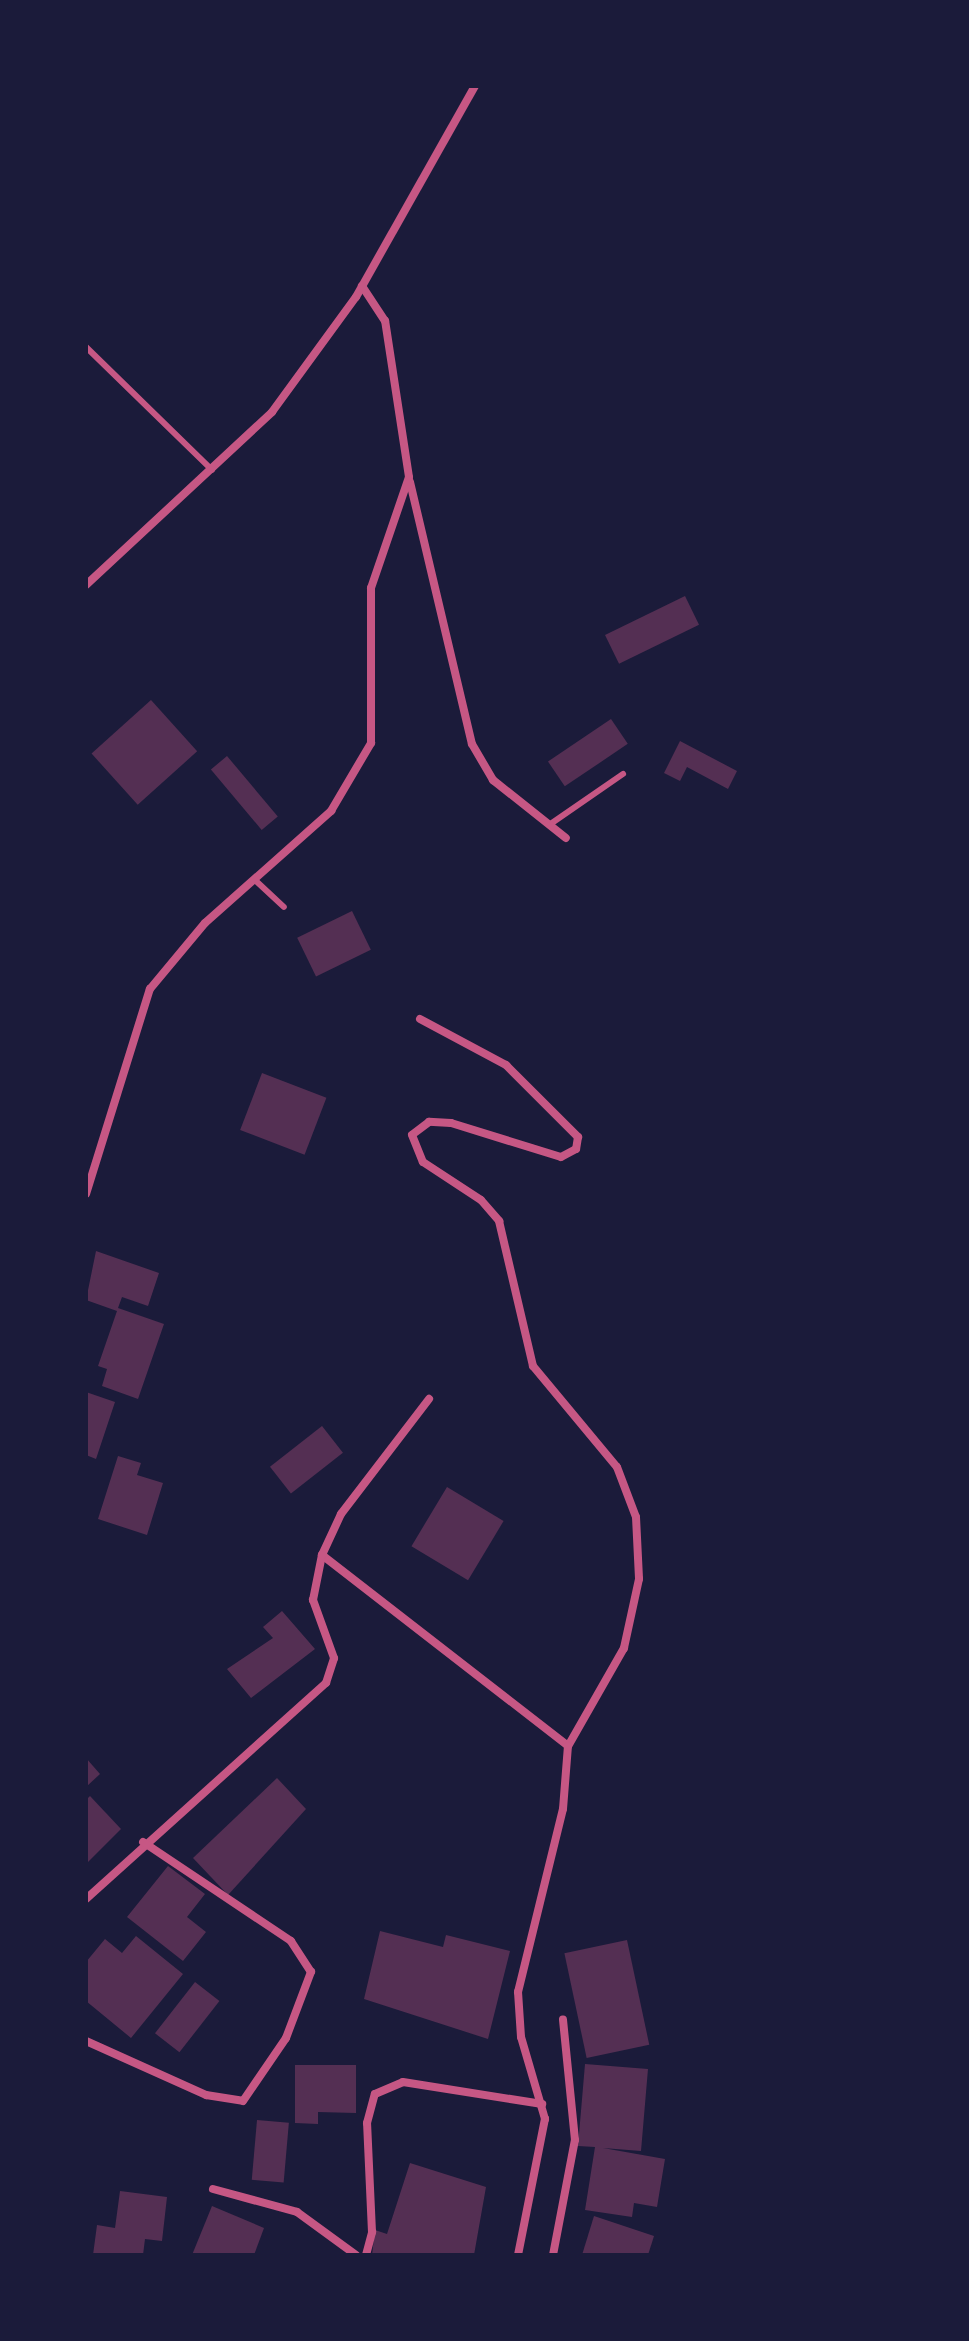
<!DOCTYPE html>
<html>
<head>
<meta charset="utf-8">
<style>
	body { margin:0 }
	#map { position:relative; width:969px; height:2341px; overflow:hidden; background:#1b1b3a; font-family:"Nunito Sans",sans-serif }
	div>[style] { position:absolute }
	.building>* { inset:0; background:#542f53; transform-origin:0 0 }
	.service>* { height:6px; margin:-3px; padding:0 3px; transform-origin:3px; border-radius:3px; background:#c65784 }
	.minor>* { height:8px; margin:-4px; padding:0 4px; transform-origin:4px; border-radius:4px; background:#c65784 }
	span { translate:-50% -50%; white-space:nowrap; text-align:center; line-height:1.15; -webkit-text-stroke:6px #1b1b3a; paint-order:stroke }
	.frame { position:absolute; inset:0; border:88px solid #1b1b3a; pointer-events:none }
</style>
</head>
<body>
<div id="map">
	<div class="building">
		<div style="left:685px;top:596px;width:32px;height:89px;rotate:64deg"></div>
		<div style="left:151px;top:700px;width:69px;height:80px;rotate:48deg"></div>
		<div style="left:611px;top:719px;width:30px;height:76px;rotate:56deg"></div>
		<div style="clip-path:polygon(680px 741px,737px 771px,728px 789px,687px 767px,680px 781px,664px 773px)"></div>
		<div style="left:227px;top:756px;width:79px;height:21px;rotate:50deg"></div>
		<div style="left:352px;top:911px;width:43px;height:61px;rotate:64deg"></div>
		<div style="left:262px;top:1073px;width:69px;height:61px;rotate:21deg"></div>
		<div style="clip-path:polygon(96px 1251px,159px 1273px,148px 1306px,122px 1297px,118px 1308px,164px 1324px,138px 1399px,102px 1386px,107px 1369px,98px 1366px,117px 1311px,86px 1300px)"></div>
		<div style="clip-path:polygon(86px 1392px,115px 1402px,96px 1459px,86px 1455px)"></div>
		<div style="left:322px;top:1426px;width:34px;height:66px;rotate:52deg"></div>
		<div style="clip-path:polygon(118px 1456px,141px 1463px,137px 1475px,163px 1483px,147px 1535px,98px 1519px)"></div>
		<div style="left:447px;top:1487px;width:66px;height:69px;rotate:31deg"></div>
		<div style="clip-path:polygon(282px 1611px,315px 1649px,251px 1698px,227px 1669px,273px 1638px,263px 1627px)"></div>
		<div style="clip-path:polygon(86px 1758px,100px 1774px,86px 1787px)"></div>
		<div style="clip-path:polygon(277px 1778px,306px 1809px,228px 1895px,193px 1858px)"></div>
		<div style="clip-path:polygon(90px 1796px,121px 1829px,86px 1864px,86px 1800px)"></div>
		<div style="clip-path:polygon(168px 1866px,205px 1894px,187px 1917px,206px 1932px,183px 1961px,127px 1917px)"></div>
		<div style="clip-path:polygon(380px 1931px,443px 1947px,446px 1935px,510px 1951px,488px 2039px,364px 1999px)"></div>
		<div style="clip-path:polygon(136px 1936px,183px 1974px,131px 2038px,86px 2001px,86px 1962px,105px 1939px,122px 1953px)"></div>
		<div style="left:627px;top:1940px;width:107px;height:64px;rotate:78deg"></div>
		<div style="left:195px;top:1982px;width:31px;height:65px;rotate:38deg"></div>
		<div style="clip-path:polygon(585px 2064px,648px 2069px,641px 2151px,603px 2148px,665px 2159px,657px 2207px,634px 2203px,632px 2217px,585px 2210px,595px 2147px,578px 2146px)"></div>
		<div style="clip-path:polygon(295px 2065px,356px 2065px,356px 2113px,318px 2112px,318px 2124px,295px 2123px)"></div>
		<div style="left:257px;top:2120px;width:32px;height:60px;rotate:5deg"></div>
		<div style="clip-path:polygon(410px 2163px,486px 2187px,474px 2255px,372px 2255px,375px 2230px,387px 2234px)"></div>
		<div style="clip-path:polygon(120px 2191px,167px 2197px,162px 2241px,145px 2239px,143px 2255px,93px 2255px,97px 2225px,115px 2228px)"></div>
		<div style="clip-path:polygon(212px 2206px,264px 2228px,254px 2255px,192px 2255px)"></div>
		<div style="clip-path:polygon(594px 2216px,654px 2236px,648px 2255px,582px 2255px)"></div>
	</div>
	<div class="service">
		<div style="left:86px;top:347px;width:176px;rotate:44.3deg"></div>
		<div style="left:549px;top:825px;width:90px;rotate:-34.6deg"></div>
		<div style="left:256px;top:881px;width:38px;rotate:43deg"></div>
	</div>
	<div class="minor">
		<div style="left:410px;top:482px;width:269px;rotate:76.7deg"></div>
		<div style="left:472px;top:744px;width:42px;rotate:59.7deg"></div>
		<div style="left:493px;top:780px;width:93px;rotate:38.5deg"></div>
		<div style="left:86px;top:585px;width:254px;rotate:-42.9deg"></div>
		<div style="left:272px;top:412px;width:142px;rotate:-53.9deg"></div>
		<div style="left:356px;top:297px;width:242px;rotate:-60.6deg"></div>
		<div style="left:420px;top:1019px;width:98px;rotate:28.1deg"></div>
		<div style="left:506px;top:1065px;width:102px;rotate:45deg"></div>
		<div style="left:578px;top:1137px;width:12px;rotate:99deg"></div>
		<div style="left:576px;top:1149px;width:17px;rotate:152deg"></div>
		<div style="left:561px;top:1157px;width:115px;rotate:-162.8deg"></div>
		<div style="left:451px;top:1123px;width:22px;rotate:-177deg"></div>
		<div style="left:429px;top:1122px;width:21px;rotate:143deg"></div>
		<div style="left:412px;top:1135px;width:29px;rotate:68deg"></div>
		<div style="left:423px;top:1162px;width:69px;rotate:33.2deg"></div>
		<div style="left:481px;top:1200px;width:28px;rotate:49deg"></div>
		<div style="left:499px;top:1221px;width:149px;rotate:76.8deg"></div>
		<div style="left:533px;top:1366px;width:131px;rotate:50.3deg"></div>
		<div style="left:617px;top:1467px;width:53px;rotate:69.2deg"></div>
		<div style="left:636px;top:1517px;width:62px;rotate:87.2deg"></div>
		<div style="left:639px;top:1579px;width:71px;rotate:102.3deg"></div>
		<div style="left:624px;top:1648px;width:113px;rotate:119.7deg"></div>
		<div style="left:86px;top:1194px;width:215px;rotate:-72.7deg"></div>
		<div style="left:150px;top:989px;width:86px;rotate:-50.2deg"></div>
		<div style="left:205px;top:923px;width:169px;rotate:-41.6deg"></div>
		<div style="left:331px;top:811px;width:79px;rotate:-59.5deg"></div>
		<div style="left:371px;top:743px;width:155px;rotate:-90deg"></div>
		<div style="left:371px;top:588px;width:117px;rotate:-71.1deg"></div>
		<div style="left:409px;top:477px;width:158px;rotate:-98.7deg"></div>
		<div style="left:385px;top:321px;width:42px;rotate:-123.3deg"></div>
		<div style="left:322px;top:1555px;width:311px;rotate:37.8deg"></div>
		<div style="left:86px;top:1899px;width:323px;rotate:-42deg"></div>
		<div style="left:326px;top:1683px;width:26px;rotate:-72deg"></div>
		<div style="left:334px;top:1658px;width:62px;rotate:-109.9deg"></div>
		<div style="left:313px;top:1600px;width:46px;rotate:-78.7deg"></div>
		<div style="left:322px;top:1555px;width:45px;rotate:-65.1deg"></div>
		<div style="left:341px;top:1514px;width:145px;rotate:-52.6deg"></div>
		<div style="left:86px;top:2041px;width:132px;rotate:24.2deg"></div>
		<div style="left:206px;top:2095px;width:37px;rotate:9deg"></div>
		<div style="left:243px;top:2101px;width:76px;rotate:-55.7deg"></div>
		<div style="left:286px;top:2038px;width:71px;rotate:-69.3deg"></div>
		<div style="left:311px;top:1972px;width:37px;rotate:-123deg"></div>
		<div style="left:291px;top:1941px;width:178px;rotate:-146.2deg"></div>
		<div style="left:213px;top:2189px;width:87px;rotate:15.3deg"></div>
		<div style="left:297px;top:2212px;width:73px;rotate:36.1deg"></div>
		<div style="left:366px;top:2255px;width:24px;rotate:-75deg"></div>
		<div style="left:372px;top:2232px;width:109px;rotate:-92.6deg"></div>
		<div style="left:367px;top:2123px;width:30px;rotate:-75deg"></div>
		<div style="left:375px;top:2094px;width:30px;rotate:-23deg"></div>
		<div style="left:403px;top:2082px;width:141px;rotate:9deg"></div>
		<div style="left:518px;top:2255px;width:139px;rotate:-78.8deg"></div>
		<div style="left:545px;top:2119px;width:85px;rotate:-106.3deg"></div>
		<div style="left:521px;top:2037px;width:45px;rotate:-93.8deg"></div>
		<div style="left:518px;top:1992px;width:188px;rotate:-76.2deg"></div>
		<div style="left:563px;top:1809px;width:63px;rotate:-85.5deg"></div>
		<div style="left:553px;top:2255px;width:117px;rotate:-79.2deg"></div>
		<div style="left:575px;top:2140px;width:121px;rotate:-95.7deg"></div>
	</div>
	<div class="frame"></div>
</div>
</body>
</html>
